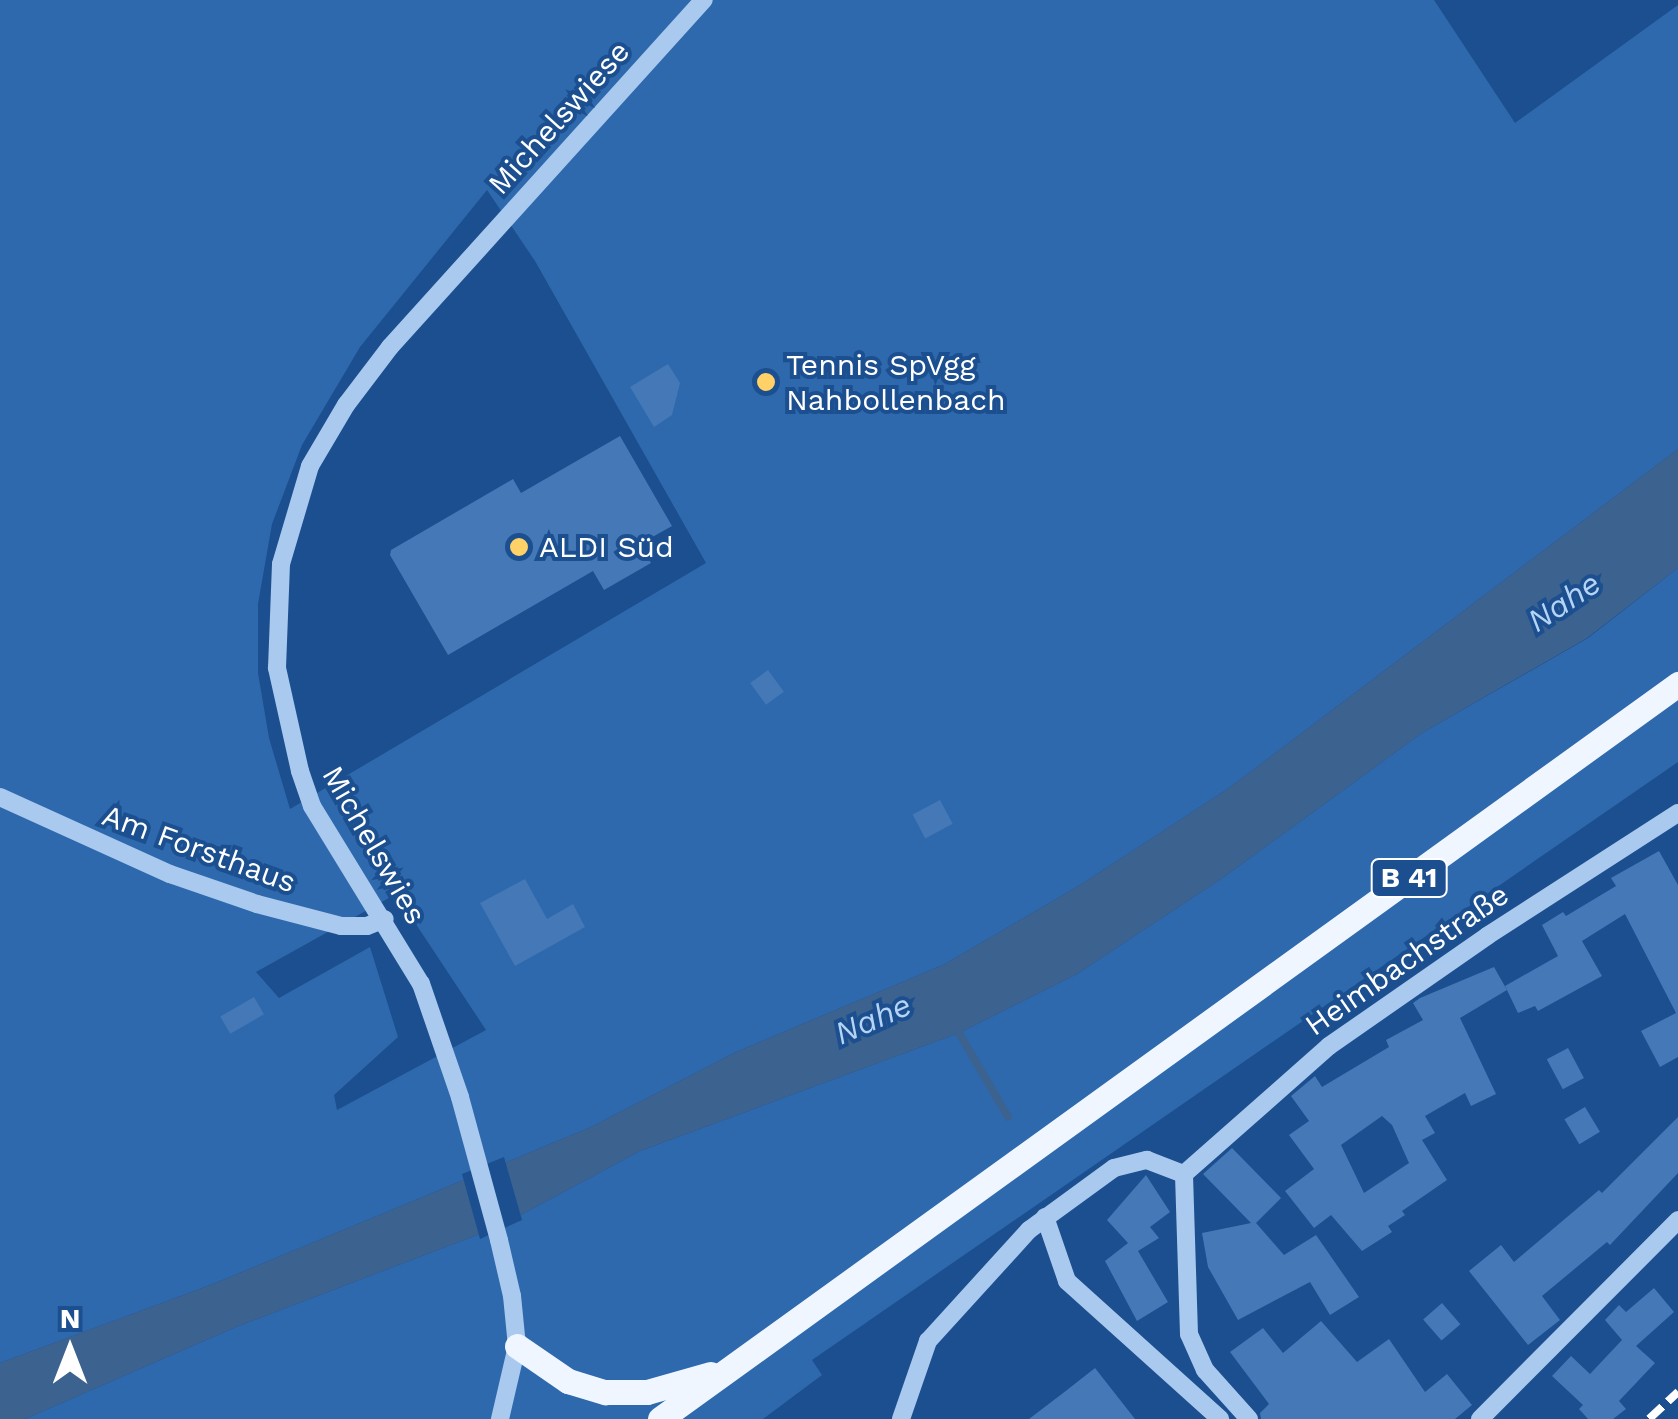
<!DOCTYPE html>
<html>
<head>
<meta charset="utf-8">
<style>
	body { margin:0 }
	#map { position:relative; width:1678px; height:1419px; overflow:hidden; background:#1b4f8f; font-family:"Work Sans",sans-serif }
	div>[style] { position:absolute }
	.green>* { inset:0; background:#2e69ad }
	.water>* { inset:0; background:#3c6290 }
	.pier>* { inset:0; background:#1b4f8f }
	.stream>* { height:8px; margin:-4px; padding:0 4px; transform-origin:4px; border-radius:4px; background:#3c6290 }
	.building>* { inset:0; background:#4478b7; transform-origin:0 0 }
	.minor>* { height:18px; margin:-9px; padding:0 9px; transform-origin:9px; border-radius:9px; background:#a9c9ee }
	.major>* { height:25px; margin:-12.5px; padding:0 12.5px; transform-origin:12.5px; border-radius:12.5px; background:#f0f6ff }
	.rail>* { height:8px; margin-top:-4px; transform-origin:0; background:repeating-linear-gradient(90deg,#fff 0 18px,transparent 0 26px) }
	.dots>* { width:28px; height:28px; translate:-50% -50%; box-sizing:border-box; border:5px solid #1b4f8f; border-radius:50% }
	span { translate:-50% -50%; white-space:nowrap; text-align:center; line-height:1.15; -webkit-text-stroke:8px #1b4f8f; paint-order:stroke }
	.shield-label span { padding:2px 8px; background:#1b4f8f; border:2px solid; border-radius:8px; -webkit-text-stroke-width:0 }
	.shield-label { font-size:28px; color:#fff; font-weight:700 }
	.street-label { font-size:30px; color:#fff }
	.poi-label { font-size:30px; color:#fff }
	.left { translate:0 -50%; text-align:left }
	.water-label { font-size:32px; color:#b5d3f5; font-style:italic }
	.north { position:absolute; left:20px; top:1299px; width:100px; height:100px; -webkit-text-stroke:8px #1b4f8f; paint-order:stroke; rotate:0deg; font-size:28px; font-weight:700; line-height:40px; text-align:center; color:#fff }
	.north::after { content:''; display:block; margin:auto; width:35px; height:45px; background:#fff; clip-path:polygon(50% 0,100% 100%,50% 72%,0 100%) }
</style>
</head>
<body>
<div id="map">
	<div class="green">
		<div style="clip-path:polygon(evenodd,0 0,1434px 0,1515px 123px,1678px 5px,1678px 449px,1229px 788px,1080px 885px,945px 964px,736px 1052px,591px 1127px,213px 1284px,0 1363px,0 0,487px 190px,535px 261px,706px 563px,290px 809px,269px 738px,258px 673px,258px 604px,272px 524px,302px 445px,360px 347px,487px 190px,0 0,396px 894px,486px 1030px,337px 1110px,334px 1095px,398px 1037px,370px 947px,279px 998px,256px 972px,396px 894px)"></div>
		<div style="clip-path:polygon(1678px 568px,1678px 762px,812px 1360px,822px 1375px,763px 1419px,25px 1419px,236px 1327px,498px 1227px,640px 1151px,959px 1033px,1077px 974px,1221px 879px,1422px 733px,1588px 638px)"></div>
	</div>
	<div class="water">
		<div style="clip-path:polygon(1678px 449px,1678px 568px,1587px 638px,1422px 733px,1221px 879px,1077px 974px,959px 1033px,640px 1151px,498px 1227px,236px 1327px,25px 1419px,0 1419px,0 1363px,213px 1284px,591px 1127px,736px 1052px,945px 964px,1080px 885px,1229px 788px)"></div>
	</div>
	<div class="pier">
		<div style="clip-path:polygon(504px 1157px,522px 1220px,480px 1239px,462px 1174px)"></div>
	</div>
	<div class="stream">
		<div style="left:959px;top:1033px;width:97px;rotate:59.7deg"></div>
	</div>
	<div class="building">
		<div style="clip-path:polygon(668px 364px,680px 383px,672px 415px,654px 427px,630px 387px)"></div>
		<div style="clip-path:polygon(620px 436px,672px 526px,640px 544px,651px 563px,604px 590px,593px 571px,448px 655px,390px 555px,391px 550px,513px 479px,521px 493px)"></div>
		<div style="left:768px;top:670px;width:27px;height:22px;rotate:54deg"></div>
		<div style="left:940px;top:800px;width:27px;height:31px;rotate:62deg"></div>
		<div style="clip-path:polygon(1659px 851px,1678px 885px,1678px 1057px,1660px 1067px,1641px 1031px,1676px 1013px,1625px 914px,1582px 941px,1602px 976px,1538px 1011px,1535px 1006px,1518px 1013px,1505px 986px,1558px 956px,1542px 925px,1563px 912px,1566px 916px,1616px 886px,1611px 878px)"></div>
		<div style="clip-path:polygon(525px 879px,547px 919px,573px 904px,585px 927px,515px 966px,480px 903px)"></div>
		<div style="clip-path:polygon(evenodd,1494px 967px,1507px 990px,1460px 1018px,1496px 1094px,1471px 1106px,1465px 1093px,1425px 1116px,1435px 1133px,1422px 1140px,1447px 1180px,1402px 1211px,1405px 1215px,1388px 1226px,1392px 1232px,1362px 1251px,1331px 1215px,1314px 1228px,1285px 1191px,1314px 1169px,1289px 1135px,1309px 1121px,1291px 1096px,1315px 1076px,1322px 1087px,1389px 1047px,1386px 1040px,1423px 1020px,1413px 1003px,1420px 998px,1494px 967px,1382px 1116px,1392px 1125px,1409px 1163px,1364px 1193px,1341px 1145px,1382px 1116px)"></div>
		<div style="left:254px;top:997px;width:20px;height:39px;rotate:60deg"></div>
		<div style="left:1568px;top:1048px;width:34px;height:24px;rotate:62deg"></div>
		<div style="left:1585px;top:1107px;width:29px;height:24px;rotate:59deg"></div>
		<div style="clip-path:polygon(1678px 1117px,1678px 1173px,1610px 1245px,1607px 1242px,1542px 1296px,1560px 1320px,1528px 1345px,1469px 1271px,1501px 1245px,1514px 1262px,1599px 1190px,1602px 1193px)"></div>
		<div style="clip-path:polygon(1232px 1148px,1281px 1198px,1256px 1223px,1284px 1255px,1316px 1235px,1359px 1297px,1330px 1315px,1310px 1282px,1238px 1320px,1208px 1267px,1202px 1233px,1251px 1223px,1203px 1174px)"></div>
		<div style="clip-path:polygon(1146px 1175px,1170px 1212px,1150px 1227px,1159px 1238px,1138px 1251px,1168px 1302px,1137px 1321px,1105px 1261px,1128px 1243px,1107px 1220px)"></div>
		<div style="clip-path:polygon(1654px 1288px,1674px 1312px,1636px 1346px,1655px 1363px,1619px 1401px,1626px 1409px,1613px 1419px,1588px 1419px,1579px 1409px,1583px 1405px,1552px 1376px,1571px 1356px,1590px 1374px,1622px 1340px,1605px 1320px,1619px 1305px,1626px 1312px)"></div>
		<div style="left:1442px;top:1303px;width:28px;height:25px;rotate:49deg"></div>
		<div style="clip-path:polygon(1321px 1321px,1357px 1362px,1389px 1339px,1425px 1392px,1447px 1374px,1472px 1405px,1455px 1419px,1261px 1419px,1260px 1413px,1269px 1404px,1230px 1352px,1263px 1328px,1283px 1353px)"></div>
		<div style="clip-path:polygon(1095px 1368px,1135px 1419px,1029px 1419px,1067px 1390px)"></div>
	</div>
	<div class="minor">
		<div style="left:0;top:797px;width:187px;rotate:24.4deg"></div>
		<div style="left:170px;top:874px;width:92px;rotate:19deg"></div>
		<div style="left:257px;top:904px;width:87px;rotate:14.7deg"></div>
		<div style="left:341px;top:926px;width:26px"></div>
		<div style="left:367px;top:926px;width:19px;rotate:-21deg"></div>
		<div style="left:1045px;top:1217px;width:68px;rotate:71deg"></div>
		<div style="left:1067px;top:1281px;width:206px;rotate:42deg"></div>
		<div style="left:500px;top:1419px;width:75px;rotate:-76.9deg"></div>
		<div style="left:517px;top:1346px;width:50px;rotate:-95.7deg"></div>
		<div style="left:512px;top:1296px;width:57px;rotate:-103.1deg"></div>
		<div style="left:499px;top:1240px;width:148px;rotate:-105.3deg"></div>
		<div style="left:460px;top:1097px;width:120px;rotate:-109deg"></div>
		<div style="left:421px;top:984px;width:209px;rotate:-121.5deg"></div>
		<div style="left:312px;top:806px;width:37px;rotate:-109deg"></div>
		<div style="left:300px;top:771px;width:106px;rotate:-102.6deg"></div>
		<div style="left:277px;top:668px;width:104px;rotate:-87.8deg"></div>
		<div style="left:281px;top:564px;width:102px;rotate:-73.5deg"></div>
		<div style="left:310px;top:466px;width:71px;rotate:-59.5deg"></div>
		<div style="left:346px;top:405px;width:73px;rotate:-52.8deg"></div>
		<div style="left:390px;top:347px;width:468px;rotate:-47.9deg"></div>
		<div style="left:901px;top:1419px;width:83px;rotate:-70.9deg"></div>
		<div style="left:928px;top:1341px;width:150px;rotate:-47.7deg"></div>
		<div style="left:1029px;top:1230px;width:105px;rotate:-36.1deg"></div>
		<div style="left:1114px;top:1168px;width:34px;rotate:-14deg"></div>
		<div style="left:1147px;top:1160px;width:40px;rotate:21deg"></div>
		<div style="left:1249px;top:1419px;width:66px;rotate:-131.9deg"></div>
		<div style="left:1205px;top:1370px;width:39px;rotate:-114deg"></div>
		<div style="left:1189px;top:1334px;width:160px;rotate:-91.8deg"></div>
		<div style="left:1184px;top:1174px;width:193px;rotate:-41.4deg"></div>
		<div style="left:1329px;top:1046px;width:193px;rotate:-34.8deg"></div>
		<div style="left:1487px;top:936px;width:227px;rotate:-32.8deg"></div>
		<div style="left:1480px;top:1419px;width:281px;rotate:-45.1deg"></div>
	</div>
	<div class="major">
		<div style="left:517px;top:1346px;width:62px;rotate:34.5deg"></div>
		<div style="left:568px;top:1381px;width:39px;rotate:17deg"></div>
		<div style="left:605px;top:1392px;width:42px"></div>
		<div style="left:647px;top:1392px;width:66px;rotate:-15.9deg"></div>
		<div style="left:660px;top:1419px;width:1256px;rotate:-35.83deg"></div>
	</div>
	<div class="rail">
		<div style="left:1649px;top:1419px;width:40px;rotate:-43deg"></div>
	</div>
	<div class="dots">
		<div style="left:766px;top:382px;background:#ffd166"></div>
		<div style="left:519px;top:547px;background:#ffd166"></div>
	</div>
	<div class="shield-label">
		<span style="left:1409px;top:878px">B 41</span>
	</div>
	<div class="street-label">
		<span style="left:559px;top:118px;rotate:-48deg">Michelswiese</span>
		<span style="left:374px;top:845px;rotate:60deg">Michelswies</span>
		<span style="left:199px;top:849px;rotate:20deg">Am Forsthaus</span>
		<span style="left:1407px;top:960px;rotate:-35deg">Heimbachstraße</span>
	</div>
	<div class="poi-label">
		<span class="left" style="left:786px;top:382px">Tennis SpVgg<br>Nahbollenbach</span>
		<span class="left" style="left:539px;top:547px">ALDI Süd</span>
	</div>
	<div class="water-label">
		<span style="left:1564px;top:602px;rotate:-34deg">Nahe</span>
		<span style="left:873px;top:1019px;rotate:-24deg">Nahe</span>
	</div>
	<div class="north">N</div>
</div>
</body>
</html>
